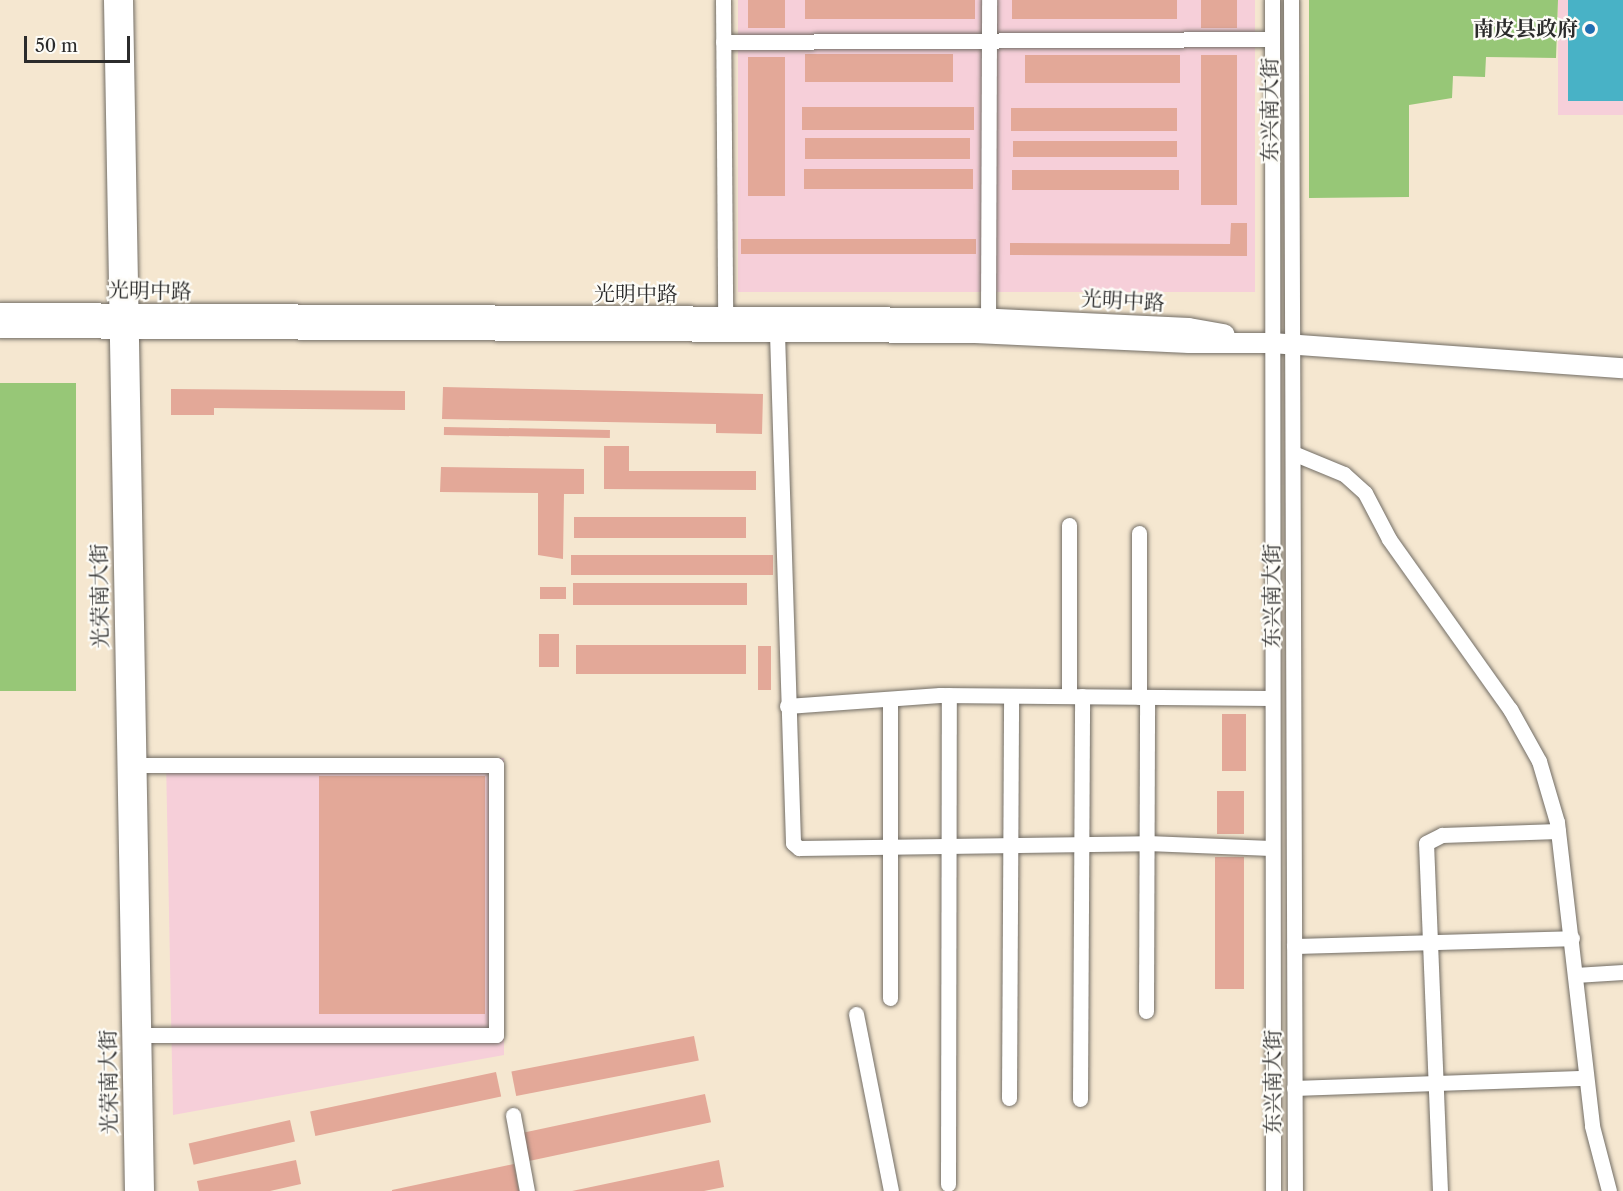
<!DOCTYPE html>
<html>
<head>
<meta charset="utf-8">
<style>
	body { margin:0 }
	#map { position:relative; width:1623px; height:1191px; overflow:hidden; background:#f5e7d0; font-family:"Libre Caslon Text","Noto Serif SC",serif }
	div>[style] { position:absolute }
	.built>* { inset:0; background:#f6cfd9; transform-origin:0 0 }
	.green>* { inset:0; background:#97c777; transform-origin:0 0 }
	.water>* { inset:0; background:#48b2c6; transform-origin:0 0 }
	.building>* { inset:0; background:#e3a898; transform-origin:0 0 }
	.roads { filter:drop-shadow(0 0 2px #726d65) drop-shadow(0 0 2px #726d65) }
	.minor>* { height:15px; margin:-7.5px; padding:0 7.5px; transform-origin:7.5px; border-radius:7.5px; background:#fff }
	.major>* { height:20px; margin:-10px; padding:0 10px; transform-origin:10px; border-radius:10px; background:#fff }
	.dots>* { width:16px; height:16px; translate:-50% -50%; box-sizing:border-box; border:3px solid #fdfcf7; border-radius:50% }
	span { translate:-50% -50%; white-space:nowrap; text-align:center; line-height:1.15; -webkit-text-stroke:4.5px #fdfcf7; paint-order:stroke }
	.poi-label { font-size:21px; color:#2b2b2b; font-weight:700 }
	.right { translate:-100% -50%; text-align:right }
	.street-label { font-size:21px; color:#2b2b2b }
	.scale { position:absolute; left:24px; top:36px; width:106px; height:27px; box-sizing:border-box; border:3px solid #2b2b2b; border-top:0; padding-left:8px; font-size:18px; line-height:21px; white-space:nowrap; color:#2b2b2b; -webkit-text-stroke:4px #fdfcf7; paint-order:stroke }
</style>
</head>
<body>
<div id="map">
	<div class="built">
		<div style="left:738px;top:0;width:517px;height:292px"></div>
		<div style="left:1558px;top:0;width:65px;height:115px"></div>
		<div style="clip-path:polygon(504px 758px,504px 1055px,173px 1115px,166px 760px)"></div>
	</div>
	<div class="green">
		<div style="clip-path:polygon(1309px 0,1558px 0,1556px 58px,1486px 57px,1485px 77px,1453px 76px,1452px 98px,1409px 105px,1409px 197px,1309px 198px)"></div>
		<div style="left:0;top:383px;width:76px;height:308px"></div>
	</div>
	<div class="water">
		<div style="left:1568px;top:0;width:55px;height:101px"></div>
	</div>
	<div class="building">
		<div style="left:748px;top:0;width:37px;height:28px"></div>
		<div style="left:805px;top:0;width:170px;height:19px"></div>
		<div style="left:1012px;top:0;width:165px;height:19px"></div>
		<div style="left:1201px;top:0;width:36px;height:28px"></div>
		<div style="left:805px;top:54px;width:148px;height:28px"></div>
		<div style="left:1025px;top:55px;width:155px;height:28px"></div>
		<div style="left:1201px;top:55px;width:36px;height:150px"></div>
		<div style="left:748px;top:57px;width:37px;height:139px"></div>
		<div style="left:802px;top:107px;width:172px;height:23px"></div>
		<div style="left:1011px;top:108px;width:166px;height:23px"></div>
		<div style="left:805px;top:138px;width:165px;height:21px"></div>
		<div style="left:1013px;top:141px;width:164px;height:16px"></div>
		<div style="left:804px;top:169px;width:169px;height:20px"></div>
		<div style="left:1012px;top:170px;width:167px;height:20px"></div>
		<div style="clip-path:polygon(1231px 223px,1247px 223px,1247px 256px,1010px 255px,1010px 243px,1230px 244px)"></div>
		<div style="left:741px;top:239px;width:235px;height:15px"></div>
		<div style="clip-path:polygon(443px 387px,763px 394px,762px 434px,716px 433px,716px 424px,442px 419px)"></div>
		<div style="clip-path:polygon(171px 389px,405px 391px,405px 410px,214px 408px,214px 415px,171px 415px)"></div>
		<div style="left:444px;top:427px;width:166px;height:8px;rotate:1deg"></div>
		<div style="clip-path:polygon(604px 446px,629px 446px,629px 471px,756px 471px,756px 490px,604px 489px)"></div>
		<div style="clip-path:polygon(441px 467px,584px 469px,584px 494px,564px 494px,563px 559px,538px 555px,538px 493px,440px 492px)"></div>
		<div style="left:574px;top:517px;width:172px;height:21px"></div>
		<div style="left:773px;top:555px;width:20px;height:202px;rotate:90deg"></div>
		<div style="left:573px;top:583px;width:174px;height:22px"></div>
		<div style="left:540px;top:587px;width:26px;height:12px"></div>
		<div style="left:539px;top:634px;width:20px;height:33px"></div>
		<div style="left:576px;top:645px;width:170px;height:29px"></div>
		<div style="left:758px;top:646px;width:13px;height:44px"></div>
		<div style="left:1222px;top:714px;width:24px;height:57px"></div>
		<div style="left:319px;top:776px;width:166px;height:238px"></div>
		<div style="left:1217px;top:791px;width:27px;height:43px"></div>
		<div style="left:1215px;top:857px;width:29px;height:132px"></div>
		<div style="left:694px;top:1036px;width:25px;height:186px;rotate:79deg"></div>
		<div style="left:496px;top:1072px;width:25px;height:190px;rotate:78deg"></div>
		<div style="left:705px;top:1094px;width:29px;height:186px;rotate:78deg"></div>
		<div style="left:290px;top:1120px;width:22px;height:104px;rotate:77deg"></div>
		<div style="clip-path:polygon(296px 1160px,301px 1184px,270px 1191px,199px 1191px,197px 1181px)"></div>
		<div style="clip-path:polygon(719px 1160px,724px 1187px,704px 1191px,572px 1191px)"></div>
		<div style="clip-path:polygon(514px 1164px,519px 1191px,392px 1191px,392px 1190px)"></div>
	</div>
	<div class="roads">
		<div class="minor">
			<div style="left:111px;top:0;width:1191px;rotate:88.99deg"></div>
			<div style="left:125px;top:0;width:1191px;rotate:88.99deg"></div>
			<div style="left:723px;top:0;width:318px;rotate:89.6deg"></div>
			<div style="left:1272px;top:0;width:1191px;rotate:89.95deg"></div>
			<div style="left:1291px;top:0;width:1191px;rotate:89.81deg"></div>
			<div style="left:723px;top:42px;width:549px;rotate:-0.31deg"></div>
			<div style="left:988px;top:319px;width:319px;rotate:-89.8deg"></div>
			<div style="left:777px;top:333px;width:510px;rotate:88.2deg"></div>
			<div style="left:793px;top:843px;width:8px;rotate:40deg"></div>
			<div style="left:799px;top:848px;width:348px;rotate:-0.8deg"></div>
			<div style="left:1147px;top:843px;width:124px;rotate:2.3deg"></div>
			<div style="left:1293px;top:453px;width:55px;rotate:22.4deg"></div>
			<div style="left:1344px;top:474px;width:28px;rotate:42deg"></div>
			<div style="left:1365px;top:493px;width:52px;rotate:62.4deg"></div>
			<div style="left:1389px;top:539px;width:209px;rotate:54.6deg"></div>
			<div style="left:1510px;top:709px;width:60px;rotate:60.9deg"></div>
			<div style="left:1539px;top:761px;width:64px;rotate:73.6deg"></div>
			<div style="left:1557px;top:822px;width:306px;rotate:83.4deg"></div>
			<div style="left:1592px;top:1126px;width:67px;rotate:75.3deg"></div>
			<div style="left:1069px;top:525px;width:171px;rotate:90deg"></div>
			<div style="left:1139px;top:533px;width:164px;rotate:90deg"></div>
			<div style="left:890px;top:699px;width:299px;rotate:90deg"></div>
			<div style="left:787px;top:706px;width:153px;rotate:-4.1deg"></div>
			<div style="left:940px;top:695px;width:331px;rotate:0.5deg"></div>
			<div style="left:139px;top:765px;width:357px"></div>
			<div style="left:496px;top:765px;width:270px;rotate:90deg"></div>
			<div style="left:496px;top:1035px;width:353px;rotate:180deg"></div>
			<div style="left:1294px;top:946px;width:278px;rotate:-1.6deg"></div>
			<div style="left:1575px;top:975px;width:48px;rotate:-3.6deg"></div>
			<div style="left:1146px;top:1011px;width:314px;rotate:-89.8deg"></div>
			<div style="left:856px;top:1014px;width:180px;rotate:78.8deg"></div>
			<div style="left:1294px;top:1088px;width:292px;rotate:-2deg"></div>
			<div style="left:1009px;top:1098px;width:402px;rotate:-89.7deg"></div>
			<div style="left:1080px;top:1099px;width:403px;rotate:-89.7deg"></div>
			<div style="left:513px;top:1115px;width:77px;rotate:79.6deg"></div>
			<div style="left:948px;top:1184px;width:489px;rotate:-89.9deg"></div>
			<div style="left:1440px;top:1191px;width:348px;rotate:-92.3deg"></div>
			<div style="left:1426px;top:843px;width:18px;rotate:-27deg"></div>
			<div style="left:1442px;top:835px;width:116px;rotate:-2deg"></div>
		</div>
		<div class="major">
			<div style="left:0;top:313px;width:976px;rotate:0.29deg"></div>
			<div style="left:976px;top:318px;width:213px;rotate:2.7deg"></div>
			<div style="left:1189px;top:328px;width:36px;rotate:10deg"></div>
			<div style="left:0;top:328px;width:975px;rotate:0.29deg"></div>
			<div style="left:975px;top:333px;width:214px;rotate:2.7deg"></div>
			<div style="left:1189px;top:343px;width:82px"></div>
			<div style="left:1271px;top:343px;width:353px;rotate:4.1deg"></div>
		</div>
	</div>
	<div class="dots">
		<div style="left:1590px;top:29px;background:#1f6fb2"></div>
	</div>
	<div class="poi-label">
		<span class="right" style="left:1578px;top:29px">南皮县政府</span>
	</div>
	<div class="street-label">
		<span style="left:1270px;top:110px;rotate:-90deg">东兴南大街</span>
		<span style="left:150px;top:291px;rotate:1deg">光明中路</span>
		<span style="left:636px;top:294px">光明中路</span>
		<span style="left:1123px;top:301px;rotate:3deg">光明中路</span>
		<span style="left:100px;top:596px;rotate:-91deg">光荣南大街</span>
		<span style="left:1272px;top:596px;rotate:-90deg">东兴南大街</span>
		<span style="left:109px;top:1082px;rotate:-91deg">光荣南大街</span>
		<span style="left:1273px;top:1082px;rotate:-90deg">东兴南大街</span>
	</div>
	<div class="scale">50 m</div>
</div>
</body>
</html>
